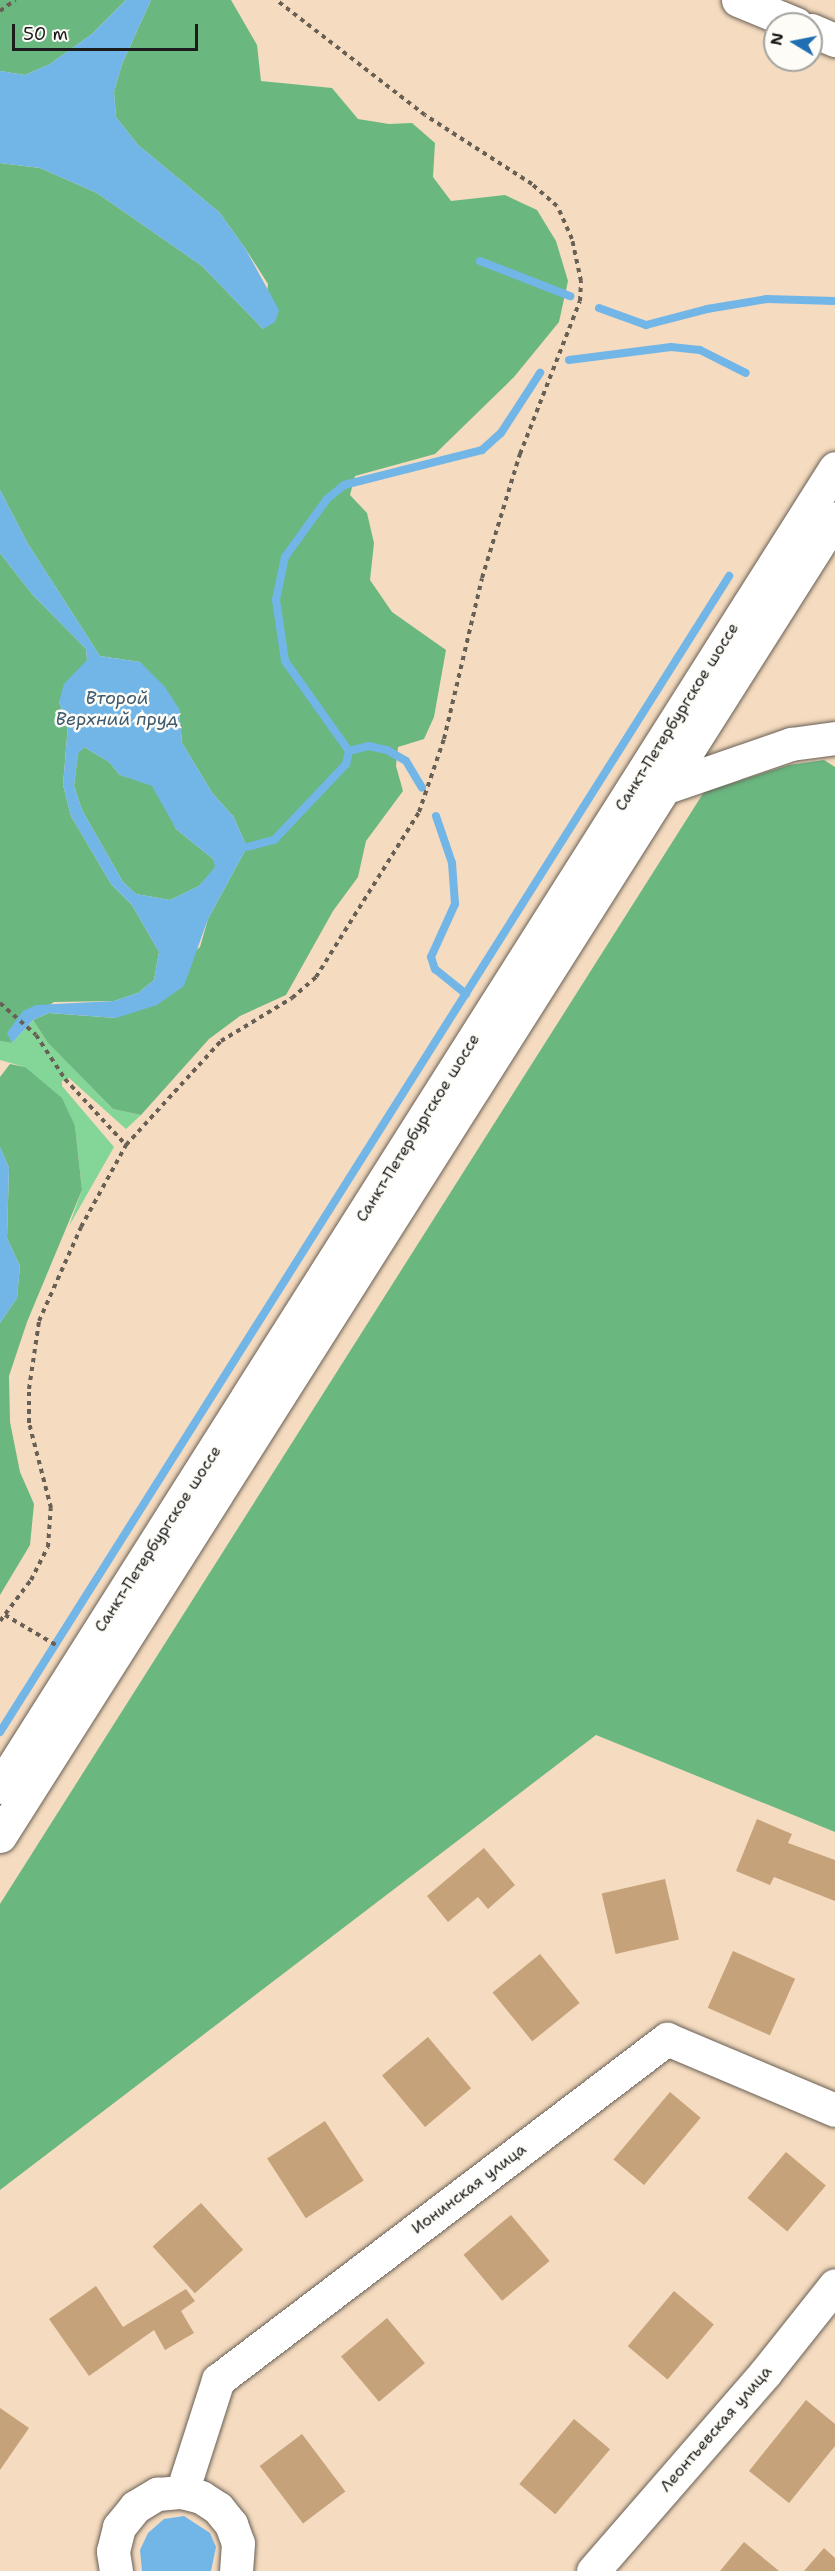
<!DOCTYPE html>
<html>
<head>
<meta charset="utf-8">
<style>
	body { margin:0 }
	#map { position:relative; width:835px; height:2571px; overflow:hidden; background:#f5dbbf; font-family:"Shantell Sans",sans-serif }
	div>[style] { position:absolute }
	.green>* { inset:0; background:#83d698 }
	.forest>* { inset:0; background:#6ab780 }
	.water>* { inset:0; background:#72b6e8 }
	.stream>* { height:8px; margin:-4px; padding:0 4px; transform-origin:4px; border-radius:4px; background:#72b6e8 }
	.building>* { inset:0; background:#c5a279; transform-origin:0 0 }
	.path>* { height:4px; margin-top:-2px; transform-origin:0; background:repeating-linear-gradient(90deg,#685f55 0 4.5px,transparent 0 9px) }
	.roads { filter:drop-shadow(0 0 2px #685f55) drop-shadow(0 0 2px #685f55) }
	.minor>* { height:33px; margin:-16.5px; padding:0 16.5px; transform-origin:16.5px; border-radius:16.5px; background:#fff }
	.major>* { height:33px; margin:-16.5px; padding:0 16.5px; transform-origin:16.5px; border-radius:16.5px; background:#fff }
	span { translate:-50% -50%; white-space:nowrap; text-align:center; line-height:1.15; -webkit-text-stroke:5px #fdfcf7; paint-order:stroke }
	.street-label { font-size:16px; color:#1c1c1c }
	.water-label { font-size:18px; color:#3e5a6e; font-style:italic }
	.north { position:absolute; left:763px; top:12px; width:60px; height:60px; box-sizing:border-box; background:#fdfcf7; border:2px solid #a3a29f; border-radius:50%; rotate:280deg; font-size:16px; font-weight:700; line-height:24px; text-align:center; color:#1c1c1c }
	.north::after { content:''; display:block; margin:auto; width:21px; height:27px; background:#1f6fb2; clip-path:polygon(50% 0,100% 100%,50% 72%,0 100%) }
	.scale { position:absolute; left:12px; top:24px; width:186px; height:27px; box-sizing:border-box; border:3px solid #1c1c1c; border-top:0; padding-left:8px; font-size:18px; line-height:21px; white-space:nowrap; color:#1c1c1c; -webkit-text-stroke:4px #fdfcf7; paint-order:stroke }
</style>
</head>
<body>
<div id="map">
	<div class="green">
		<div style="clip-path:polygon(33px 1020px,48px 1043px,113px 1109px,141px 1115px,126px 1129px,69px 1078px,62px 1081px,62px 1086px,114px 1147px,69px 1226px,82px 1190px,75px 1126px,25px 1067px,0 1060px,0 1041px,12px 1043px)"></div>
	</div>
	<div class="forest">
		<div style="clip-path:polygon(0 0,126px 0,92px 34px,50px 64px,25px 75px,0 71px)"></div>
		<div style="clip-path:polygon(151px 0,231px 0,257px 45px,261px 81px,332px 88px,358px 119px,389px 124px,412px 123px,435px 143px,433px 177px,451px 201px,505px 195px,537px 210px,556px 241px,568px 281px,559px 322px,514px 377px,435px 454px,355px 476px,350px 495px,367px 513px,374px 543px,370px 580px,392px 612px,446px 650px,434px 717px,424px 739px,398px 747px,396px 766px,403px 791px,366px 841px,358px 877px,333px 911px,286px 995px,240px 1016px,209px 1039px,141px 1115px,113px 1109px,48px 1043px,33px 1020px,49px 1013px,116px 1018px,200px 947px,208px 919px,247px 847px,233px 816px,213px 794px,182px 743px,179px 709px,140px 662px,100px 656px,28px 544px,0 490px,0 163px,40px 168px,97px 193px,202px 266px,263px 329px,268px 284px,245px 248px,219px 212px,138px 145px,116px 117px,114px 92px,122px 64px)"></div>
		<div style="clip-path:polygon(0 553px,32px 594px,86px 649px,87px 660px,59px 702px,68px 725px,63px 785px,71px 816px,111px 884px,132px 905px,159px 952px,154px 980px,138px 993px,114px 1001px,54px 1002px,8px 1033px,12px 1043px,0 1041px)"></div>
		<div style="clip-path:polygon(84px 747px,109px 762px,120px 775px,152px 785px,161px 797px,176px 829px,213px 859px,216px 867px,199px 886px,170px 900px,136px 894px,123px 882px,82px 810px,74px 786px,78px 753px)"></div>
		<div style="clip-path:polygon(824px 760px,835px 767px,835px 1832px,596px 1735px,0 2190px,0 1904px,704px 792px,789px 765px)"></div>
		<div style="clip-path:polygon(10px 1064px,25px 1067px,62px 1098px,75px 1126px,82px 1190px,27px 1322px,9px 1376px,10px 1422px,20px 1472px,34px 1504px,30px 1545px,0 1595px,0 1323px,17px 1298px,20px 1266px,7px 1238px,9px 1168px,0 1147px,0 1077px)"></div>
	</div>
	<div class="water">
		<div style="clip-path:polygon(126px 0,151px 0,122px 64px,114px 92px,116px 117px,138px 145px,219px 212px,245px 248px,279px 310px,275px 322px,263px 329px,202px 266px,97px 193px,40px 168px,0 163px,0 71px,25px 75px,50px 64px,92px 34px)"></div>
		<div style="clip-path:polygon(evenodd,0 490px,28px 544px,100px 656px,140px 662px,165px 687px,179px 709px,182px 743px,213px 794px,233px 816px,247px 847px,208px 919px,184px 986px,157px 1005px,116px 1018px,49px 1013px,33px 1020px,12px 1043px,7px 1033px,23px 1011px,36px 1005px,114px 1001px,138px 993px,154px 980px,159px 952px,132px 905px,111px 884px,71px 816px,63px 785px,68px 725px,59px 702px,64px 684px,87px 660px,86px 649px,32px 594px,0 553px,0 490px,84px 747px,109px 762px,120px 775px,152px 786px,176px 829px,213px 859px,215px 867px,199px 886px,170px 900px,136px 894px,123px 882px,82px 810px,74px 786px,78px 754px,84px 747px)"></div>
		<div style="clip-path:polygon(0 1147px,9px 1168px,7px 1238px,20px 1266px,17px 1298px,0 1323px)"></div>
		<div style="clip-path:polygon(184px 2516px,210px 2533px,216px 2547px,211px 2571px,142px 2571px,140px 2550px,148px 2533px,164px 2519px)"></div>
	</div>
	<div class="stream">
		<div style="left:480px;top:261px;width:97px;rotate:21.3deg"></div>
		<div style="left:599px;top:308px;width:50px;rotate:19.9deg"></div>
		<div style="left:646px;top:325px;width:63px;rotate:-14.7deg"></div>
		<div style="left:707px;top:309px;width:61px;rotate:-9.5deg"></div>
		<div style="left:767px;top:299px;width:68px;rotate:1.7deg"></div>
		<div style="left:569px;top:360px;width:103px;rotate:-7.3deg"></div>
		<div style="left:671px;top:347px;width:29px;rotate:6deg"></div>
		<div style="left:700px;top:350px;width:51px;rotate:26.6deg"></div>
		<div style="left:349px;top:751px;width:21px;rotate:-14deg"></div>
		<div style="left:369px;top:746px;width:18px;rotate:13deg"></div>
		<div style="left:387px;top:750px;width:22px;rotate:30deg"></div>
		<div style="left:406px;top:761px;width:31px;rotate:59deg"></div>
		<div style="left:436px;top:816px;width:50px;rotate:71.2deg"></div>
		<div style="left:452px;top:863px;width:41px;rotate:85.8deg"></div>
		<div style="left:455px;top:904px;width:58px;rotate:114.4deg"></div>
		<div style="left:431px;top:957px;width:13px;rotate:72deg"></div>
		<div style="left:435px;top:969px;width:40px;rotate:39deg"></div>
		<div style="left:247px;top:847px;width:28px;rotate:-15deg"></div>
		<div style="left:274px;top:840px;width:105px;rotate:-46.5deg"></div>
		<div style="left:346px;top:764px;width:13px;rotate:-77deg"></div>
		<div style="left:349px;top:751px;width:110px;rotate:-125.4deg"></div>
		<div style="left:285px;top:661px;width:62px;rotate:-98.4deg"></div>
		<div style="left:276px;top:600px;width:44px;rotate:-78.2deg"></div>
		<div style="left:285px;top:557px;width:72px;rotate:-54.1deg"></div>
		<div style="left:327px;top:499px;width:22px;rotate:-39deg"></div>
		<div style="left:344px;top:485px;width:142px;rotate:-14.2deg"></div>
		<div style="left:482px;top:450px;width:25px;rotate:-42deg"></div>
		<div style="left:501px;top:433px;width:72px;rotate:-57deg"></div>
		<div style="left:0;top:1732px;width:1367px;rotate:-57.76deg"></div>
	</div>
	<div class="building">
		<div style="clip-path:polygon(757px 1819px,792px 1834px,788px 1843px,835px 1860px,835px 1901px,774px 1877px,770px 1885px,736px 1871px)"></div>
		<div style="clip-path:polygon(484px 1848px,515px 1885px,488px 1909px,478px 1897px,448px 1922px,427px 1896px)"></div>
		<div style="left:665px;top:1879px;width:62px;height:65px;rotate:77deg"></div>
		<div style="left:733px;top:1951px;width:68px;height:62px;rotate:24deg"></div>
		<div style="left:540px;top:1954px;width:63px;height:61px;rotate:51deg"></div>
		<div style="left:428px;top:2037px;width:67px;height:60px;rotate:50deg"></div>
		<div style="left:670px;top:2092px;width:40px;height:88px;rotate:40deg"></div>
		<div style="left:325px;top:2121px;width:71px;height:69px;rotate:57deg"></div>
		<div style="left:786px;top:2152px;width:52px;height:60px;rotate:40deg"></div>
		<div style="left:201px;top:2203px;width:63px;height:65px;rotate:48deg"></div>
		<div style="left:511px;top:2215px;width:60px;height:62px;rotate:50deg"></div>
		<div style="clip-path:polygon(96px 2286px,123px 2327px,186px 2289px,195px 2301px,181px 2311px,194px 2333px,165px 2350px,154px 2330px,89px 2376px,49px 2319px)"></div>
		<div style="left:674px;top:2291px;width:52px;height:72px;rotate:40deg"></div>
		<div style="left:387px;top:2318px;width:59px;height:60px;rotate:50deg"></div>
		<div style="clip-path:polygon(806px 2400px,835px 2424px,835px 2446px,789px 2503px,749px 2471px)"></div>
		<div style="clip-path:polygon(0 2408px,29px 2428px,0 2470px)"></div>
		<div style="left:574px;top:2419px;width:47px;height:85px;rotate:40deg"></div>
		<div style="left:302px;top:2434px;width:72px;height:53px;rotate:53deg"></div>
		<div style="clip-path:polygon(744px 2542px,779px 2571px,720px 2571px)"></div>
		<div style="clip-path:polygon(824px 2548px,835px 2558px,835px 2571px,804px 2571px)"></div>
	</div>
	<div class="path">
		<div style="left:0;top:11px;width:19px;rotate:-36deg"></div>
		<div style="left:0;top:1003px;width:48px;rotate:41.6deg"></div>
		<div style="left:36px;top:1035px;width:53px;rotate:56.6deg"></div>
		<div style="left:65px;top:1079px;width:90px;rotate:47.3deg"></div>
		<div style="left:5px;top:1615px;width:59px;rotate:30.5deg"></div>
		<div style="left:0;top:1621px;width:51px;rotate:-52.9deg"></div>
		<div style="left:31px;top:1580px;width:37px;rotate:-63deg"></div>
		<div style="left:48px;top:1547px;width:39px;rotate:-86deg"></div>
		<div style="left:51px;top:1508px;width:88px;rotate:-104.5deg"></div>
		<div style="left:29px;top:1423px;width:34px;rotate:-90deg"></div>
		<div style="left:29px;top:1389px;width:69px;rotate:-81.6deg"></div>
		<div style="left:39px;top:1321px;width:103px;rotate:-65.9deg"></div>
		<div style="left:81px;top:1227px;width:94px;rotate:-61.2deg"></div>
		<div style="left:126px;top:1145px;width:141px;rotate:-47.6deg"></div>
		<div style="left:221px;top:1041px;width:83px;rotate:-31.2deg"></div>
		<div style="left:292px;top:998px;width:32px;rotate:-41deg"></div>
		<div style="left:316px;top:977px;width:195px;rotate:-58deg"></div>
		<div style="left:419px;top:812px;width:77px;rotate:-71.1deg"></div>
		<div style="left:444px;top:739px;width:165px;rotate:-76.7deg"></div>
		<div style="left:482px;top:578px;width:130px;rotate:-73deg"></div>
		<div style="left:520px;top:454px;width:164px;rotate:-68.6deg"></div>
		<div style="left:580px;top:301px;width:20px;rotate:-87deg"></div>
		<div style="left:581px;top:281px;width:43px;rotate:-102.1deg"></div>
		<div style="left:572px;top:239px;width:36px;rotate:-114deg"></div>
		<div style="left:557px;top:206px;width:33px;rotate:-139deg"></div>
		<div style="left:532px;top:184px;width:127px;rotate:-147.2deg"></div>
		<div style="left:425px;top:115px;width:188px;rotate:-142.3deg"></div>
	</div>
	<div class="roads">
		<div class="minor">
			<div style="left:738px;top:0;width:63px;rotate:22.5deg"></div>
			<div style="left:811px;top:30px;width:26px;rotate:23deg"></div>
			<div style="left:661px;top:789px;width:138px;rotate:-19.1deg"></div>
			<div style="left:791px;top:744px;width:44px;rotate:-7.8deg"></div>
			<div style="left:182px;top:2492px;width:118px;rotate:-72.2deg"></div>
			<div style="left:218px;top:2380px;width:564px;rotate:-37.22deg"></div>
			<div style="left:667px;top:2039px;width:182px;rotate:22.9deg"></div>
			<div style="left:116px;top:2571px;width:20px;rotate:-99deg"></div>
			<div style="left:113px;top:2551px;width:25px;rotate:-76deg"></div>
			<div style="left:119px;top:2527px;width:26px;rotate:-51deg"></div>
			<div style="left:135px;top:2507px;width:26px;rotate:-31deg"></div>
			<div style="left:157px;top:2494px;width:25px;rotate:-5deg"></div>
			<div style="left:182px;top:2492px;width:20px;rotate:15deg"></div>
			<div style="left:201px;top:2497px;width:20px;rotate:33deg"></div>
			<div style="left:218px;top:2508px;width:21px;rotate:51deg"></div>
			<div style="left:231px;top:2524px;width:20px;rotate:70deg"></div>
			<div style="left:238px;top:2543px;width:28px;rotate:94deg"></div>
			<div style="left:593px;top:2571px;width:262px;rotate:-49deg"></div>
			<div style="left:765px;top:2373px;width:112px;rotate:-51.5deg"></div>
		</div>
		<div class="major">
			<div style="left:0;top:1787px;width:1561px;rotate:-57.66deg"></div>
			<div style="left:0;top:1836px;width:1560px;rotate:-57.64deg"></div>
		</div>
	</div>
	<div class="street-label">
		<span style="left:677px;top:717px;rotate:-58deg">Санкт-Петербургское шоссе</span>
		<span style="left:418px;top:1128px;rotate:-58deg">Санкт-Петербургское шоссе</span>
		<span style="left:158px;top:1539px;rotate:-57deg">Санкт-Петербургское шоссе</span>
		<span style="left:469px;top:2189px;rotate:-37deg">Ионинская улица</span>
		<span style="left:716px;top:2429px;rotate:-49deg">Леонтьевская улица</span>
	</div>
	<div class="water-label">
		<span style="left:117px;top:709px">Второй<br>Верхний пруд</span>
	</div>
	<div class="north">N</div>
	<div class="scale">50 m</div>
</div>
</body>
</html>
